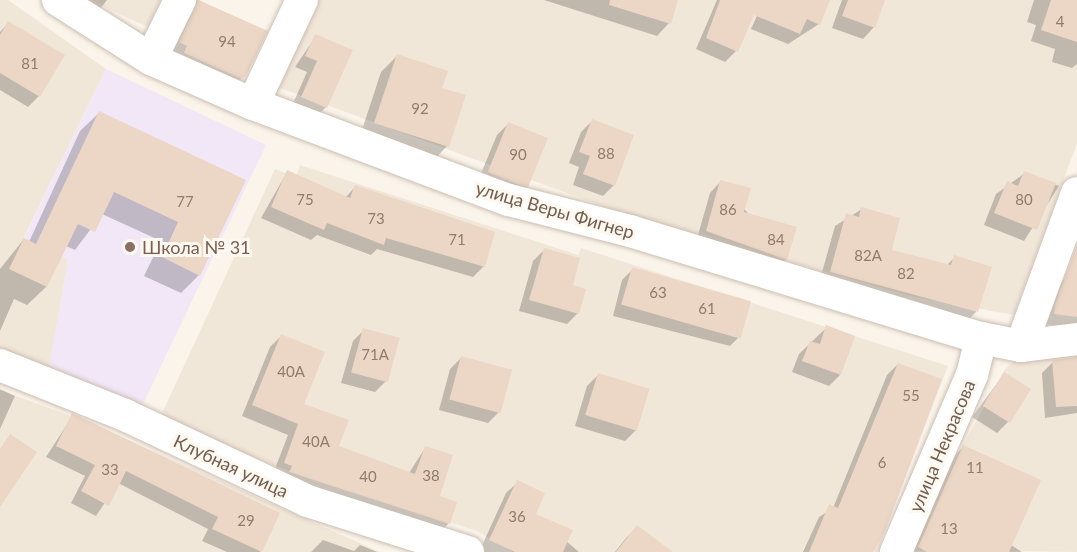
<!DOCTYPE html>
<html>
<head>
<meta charset="utf-8">
<style>
	body { margin:0 }
	#map { position:relative; width:1077px; height:552px; overflow:hidden; background:#faf4ea; font-family:Lato,sans-serif }
	div>[style] { position:absolute }
	.residential>* { inset:0; background:#f1e7d9 }
	.education>* { inset:0; background:#f1e7f7 }
	.shadow>* { inset:0; background:#0003 }
	.building>* { inset:0; background:#ecd6c5; transform-origin:0 0 }
	.roads { filter:drop-shadow(0 0 2px #cbbdb1) drop-shadow(0 0 2px #cbbdb1) }
	.minor>* { height:32px; margin:-16px; padding:0 16px; transform-origin:16px; border-radius:16px; background:#fff }
	.dots>* { width:16px; height:16px; translate:-50% -50%; box-sizing:border-box; border:3px solid #fdf8f0; border-radius:50% }
	span { translate:-50% -50%; white-space:nowrap; text-align:center; line-height:1.15; -webkit-text-stroke:6px #fdf8f0; paint-order:stroke }
	.number-label { font-size:15px; color:#907b6d }
	.number-label span { -webkit-text-stroke-width:0 }
	.street-label { font-size:18px; color:#725d50 }
	.education-label { font-size:18px; color:#785e54 }
	.left { translate:0 -50%; text-align:left }
</style>
</head>
<body>
<div id="map">
	<div class="residential">
		<div style="clip-path:polygon(0 0,8px 0,106px 69px,24px 237px,68px 260px,49px 369px,0 352px)"></div>
		<div style="clip-path:polygon(89px 0,165px 0,150px 28px)"></div>
		<div style="clip-path:polygon(311px 0,1077px 0,1077px 143px,1014px 315px,914px 297px,638px 219px,272px 85px)"></div>
		<div style="clip-path:polygon(300px 165px,578px 255px,581px 248px,948px 366px,877px 552px,513px 552px,477px 531px,283px 469px,159px 420px,275px 169px,296px 177px)"></div>
		<div style="clip-path:polygon(1077px 354px,1077px 552px,905px 550px,1005px 369px,1019px 357px)"></div>
		<div style="clip-path:polygon(0 390px,90px 423px,380px 552px,0 552px)"></div>
	</div>
	<div class="education">
		<div style="clip-path:polygon(106px 69px,266px 145px,141px 408px,49px 369px,68px 260px,24px 238px)"></div>
	</div>
	<div class="shadow">
		<div style="clip-path:polygon(58px 0,107px 0,93px 18px)"></div>
		<div style="clip-path:polygon(198px 0,266px 31px,245px 75px,228px 92px,165px 58px,182px 15px)"></div>
		<div style="clip-path:polygon(544px 0,677px 0,669px 23px,657px 36px)"></div>
		<div style="clip-path:polygon(717px 0,759px 0,736px 51px,725px 62px,696px 49px)"></div>
		<div style="clip-path:polygon(764px 0,829px 0,819px 24px,788px 44px,751px 29px)"></div>
		<div style="clip-path:polygon(842px 0,884px 0,874px 27px,863px 39px,832px 28px)"></div>
		<div style="clip-path:polygon(1034px 0,1077px 0,1077px 64px,1072px 68px,1052px 62px,1055px 49px,1031px 41px,1036px 25px,1027px 22px)"></div>
		<div style="clip-path:polygon(8px 23px,39px 96px,28px 107px,0 90px,0 32px)"></div>
		<div style="clip-path:polygon(316px 36px,326px 107px,315px 119px,291px 108px,307px 72px,295px 67px)"></div>
		<div style="clip-path:polygon(397px 56px,447px 146px,432px 162px,359px 139px,381px 72px)"></div>
		<div style="clip-path:polygon(99px 113px,244px 181px,199px 275px,181px 293px,144px 276px,161px 241px,102px 214px,75px 250px,66px 246px,46px 287px,27px 305px,14px 299px,0 331px,0 269px,24px 239px,29px 242px,80px 131px)"></div>
		<div style="clip-path:polygon(592px 121px,614px 185px,603px 196px,573px 185px,579px 167px,569px 163px,581px 132px)"></div>
		<div style="clip-path:polygon(508px 124px,546px 139px,528px 186px,516px 197px,477px 183px,497px 135px)"></div>
		<div style="clip-path:polygon(287px 172px,345px 198px,355px 187px,484px 266px,473px 277px,377px 249px,371px 255px,317px 235px,311px 240px,261px 218px)"></div>
		<div style="clip-path:polygon(1025px 173px,1059px 186px,1024px 241px,984px 225px,996px 194px)"></div>
		<div style="clip-path:polygon(721px 181px,786px 259px,775px 271px,696px 242px,710px 193px)"></div>
		<div style="clip-path:polygon(862px 209px,890px 251px,946px 266px,955px 257px,990px 268px,976px 312px,965px 323px,819px 283px,835px 226px)"></div>
		<div style="clip-path:polygon(544px 250px,571px 286px,578px 313px,567px 324px,519px 311px,533px 261px)"></div>
		<div style="clip-path:polygon(633px 269px,741px 335px,730px 346px,613px 316px,622px 280px)"></div>
		<div style="clip-path:polygon(1066px 277px,1077px 280px,1077px 329px,1044px 324px,1055px 288px)"></div>
		<div style="clip-path:polygon(827px 327px,840px 375px,829px 386px,792px 372px,799px 354px)"></div>
		<div style="clip-path:polygon(364px 330px,386px 381px,375px 392px,341px 383px,353px 341px)"></div>
		<div style="clip-path:polygon(281px 336px,302px 404px,337px 447px,409px 473px,425px 448px,438px 497px,455px 503px,448px 524px,437px 535px,273px 474px,288px 435px,242px 416px,270px 347px)"></div>
		<div style="clip-path:polygon(461px 358px,499px 412px,488px 423px,439px 410px,450px 369px)"></div>
		<div style="clip-path:polygon(1077px 360px,1077px 413px,1045px 418px,1042px 373px,1053px 362px)"></div>
		<div style="clip-path:polygon(898px 364px,869px 552px,803px 552px,819px 517px,833px 508px,887px 375px)"></div>
		<div style="clip-path:polygon(1004px 374px,1008px 422px,997px 433px,972px 417px)"></div>
		<div style="clip-path:polygon(598px 375px,636px 430px,625px 441px,575px 426px,587px 386px)"></div>
		<div style="clip-path:polygon(0 389px,15px 396px,0 429px)"></div>
		<div style="clip-path:polygon(73px 415px,278px 514px,260px 552px,227px 552px,202px 541px,208px 529px,118px 483px,96px 516px,71px 503px,85px 476px,46px 457px)"></div>
		<div style="clip-path:polygon(963px 447px,1011px 545px,1022px 552px,911px 552px,952px 458px)"></div>
		<div style="clip-path:polygon(518px 482px,534px 514px,579px 552px,479px 552px,506px 493px)"></div>
		<div style="clip-path:polygon(637px 527px,656px 552px,615px 552px,626px 538px)"></div>
		<div style="clip-path:polygon(323px 540px,354px 551px,360px 545px,377px 552px,311px 552px)"></div>
	</div>
	<div class="building">
		<div style="clip-path:polygon(198px 0,268px 31px,246px 76px,241px 79px,184px 53px,187px 46px,179px 42px)"></div>
		<div style="clip-path:polygon(610px 0,678px 0,671px 24px,609px 5px)"></div>
		<div style="clip-path:polygon(720px 0,830px 0,820px 25px,807px 19px,800px 34px,754px 15px,738px 52px,706px 38px)"></div>
		<div style="clip-path:polygon(848px 0,885px 0,875px 28px,842px 16px)"></div>
		<div style="clip-path:polygon(1051px 0,1077px 0,1077px 42px,1041px 30px)"></div>
		<div style="clip-path:polygon(8px 21px,65px 55px,40px 97px,0 73px,0 35px)"></div>
		<div style="clip-path:polygon(315px 34px,353px 50px,327px 108px,301px 97px,317px 61px,305px 56px)"></div>
		<div style="clip-path:polygon(397px 54px,448px 71px,442px 88px,466px 95px,449px 147px,374px 123px)"></div>
		<div style="clip-path:polygon(99px 111px,246px 180px,200px 276px,162px 257px,178px 222px,114px 192px,95px 232px,78px 224px,47px 287px,9px 269px,24px 238px,36px 244px)"></div>
		<div style="clip-path:polygon(592px 119px,634px 135px,615px 186px,583px 174px,590px 156px,579px 152px)"></div>
		<div style="left:508px;top:122px;width:43px;height:54px;rotate:22deg"></div>
		<div style="clip-path:polygon(287px 170px,350px 198px,355px 185px,495px 232px,485px 267px,386px 238px,384px 245px,327px 223px,324px 230px,271px 207px)"></div>
		<div style="clip-path:polygon(1024px 171px,1056px 183px,1037px 230px,994px 213px,1007px 181px,1018px 186px)"></div>
		<div style="clip-path:polygon(720px 180px,751px 188px,744px 212px,797px 227px,787px 260px,706px 231px)"></div>
		<div style="clip-path:polygon(861px 207px,900px 218px,892px 250px,951px 265px,954px 255px,992px 267px,978px 312px,830px 272px,846px 213px,859px 217px)"></div>
		<div style="clip-path:polygon(1077px 245px,1077px 317px,1054px 314px,1055px 304px)"></div>
		<div style="clip-path:polygon(544px 248px,580px 258px,573px 285px,586px 289px,579px 314px,529px 300px)"></div>
		<div style="left:632px;top:267px;width:124px;height:39px;rotate:16deg"></div>
		<div style="clip-path:polygon(826px 325px,855px 336px,841px 375px,802px 361px,810px 341px,820px 344px)"></div>
		<div style="left:363px;top:328px;width:38px;height:46px;rotate:15deg"></div>
		<div style="clip-path:polygon(281px 334px,325px 352px,304px 404px,349px 420px,339px 446px,415px 474px,425px 446px,453px 455px,440px 496px,457px 502px,450px 524px,289px 472px,292px 466px,284px 463px,298px 424px,252px 405px)"></div>
		<div style="left:461px;top:356px;width:53px;height:45px;rotate:15deg"></div>
		<div style="clip-path:polygon(1077px 357px,1077px 406px,1056px 407px,1052px 360px)"></div>
		<div style="clip-path:polygon(898px 363px,942px 379px,885px 531px,873px 552px,809px 552px,829px 504px,838px 508px)"></div>
		<div style="left:1004px;top:372px;width:32px;height:40px;rotate:32deg"></div>
		<div style="left:598px;top:373px;width:54px;height:44px;rotate:17deg"></div>
		<div style="clip-path:polygon(72px 413px,280px 513px,262px 552px,212px 529px,218px 517px,126px 471px,109px 506px,81px 491px,95px 465px,56px 446px)"></div>
		<div style="clip-path:polygon(10px 434px,37px 452px,0 507px,0 449px)"></div>
		<div style="clip-path:polygon(963px 445px,1041px 480px,1009px 552px,927px 552px,918px 547px)"></div>
		<div style="clip-path:polygon(517px 480px,545px 493px,536px 514px,573px 530px,563px 552px,515px 552px,489px 540px)"></div>
		<div style="clip-path:polygon(637px 525px,673px 552px,616px 552px)"></div>
	</div>
	<div class="roads">
		<div class="minor">
			<div style="left:58px;top:0;width:110px;rotate:32.4deg"></div>
			<div style="left:151px;top:59px;width:111px;rotate:23.8deg"></div>
			<div style="left:253px;top:104px;width:273px;rotate:20.6deg"></div>
			<div style="left:509px;top:200px;width:125px;rotate:14.4deg"></div>
			<div style="left:630px;top:231px;width:367px;rotate:17deg"></div>
			<div style="left:981px;top:338px;width:41px;rotate:11.3deg"></div>
			<div style="left:1021px;top:346px;width:56px;rotate:-7.1deg"></div>
			<div style="left:151px;top:59px;width:66px;rotate:-63.8deg"></div>
			<div style="left:253px;top:104px;width:115px;rotate:-64.8deg"></div>
			<div style="left:1021px;top:346px;width:163px;rotate:-69.9deg"></div>
			<div style="left:0;top:365px;width:135px;rotate:21.8deg"></div>
			<div style="left:125px;top:415px;width:202px;rotate:25.2deg"></div>
			<div style="left:308px;top:501px;width:168px;rotate:17.7deg"></div>
			<div style="left:896px;top:552px;width:193px;rotate:-66.8deg"></div>
			<div style="left:972px;top:375px;width:38px;rotate:-76deg"></div>
		</div>
	</div>
	<div class="dots">
		<div style="left:130px;top:247px;background:#8d6e63"></div>
	</div>
	<div class="number-label">
		<span style="left:1060px;top:22px">4</span>
		<span style="left:227px;top:42px">94</span>
		<span style="left:30px;top:64px">81</span>
		<span style="left:420px;top:109px">92</span>
		<span style="left:606px;top:154px">88</span>
		<span style="left:518px;top:155px">90</span>
		<span style="left:305px;top:200px">75</span>
		<span style="left:1024px;top:200px">80</span>
		<span style="left:185px;top:202px">77</span>
		<span style="left:728px;top:210px">86</span>
		<span style="left:376px;top:219px">73</span>
		<span style="left:457px;top:240px">71</span>
		<span style="left:776px;top:240px">84</span>
		<span style="left:868px;top:256px">82А</span>
		<span style="left:906px;top:274px">82</span>
		<span style="left:658px;top:293px">63</span>
		<span style="left:707px;top:309px">61</span>
		<span style="left:375px;top:355px">71А</span>
		<span style="left:291px;top:372px">40А</span>
		<span style="left:911px;top:396px">55</span>
		<span style="left:316px;top:442px">40А</span>
		<span style="left:882px;top:463px">6</span>
		<span style="left:975px;top:468px">11</span>
		<span style="left:110px;top:470px">33</span>
		<span style="left:431px;top:476px">38</span>
		<span style="left:368px;top:477px">40</span>
		<span style="left:517px;top:517px">36</span>
		<span style="left:246px;top:521px">29</span>
		<span style="left:949px;top:529px">13</span>
	</div>
	<div class="street-label">
		<span style="left:555px;top:210px;rotate:16deg">улица Веры Фигнер</span>
		<span style="left:942px;top:446px;rotate:-67deg">улица Некрасова</span>
		<span style="left:231px;top:466px;rotate:25deg">Клубная улица</span>
	</div>
	<div class="education-label">
		<span class="left" style="left:142px;top:247px">Школа № 31</span>
	</div>
</div>
</body>
</html>
